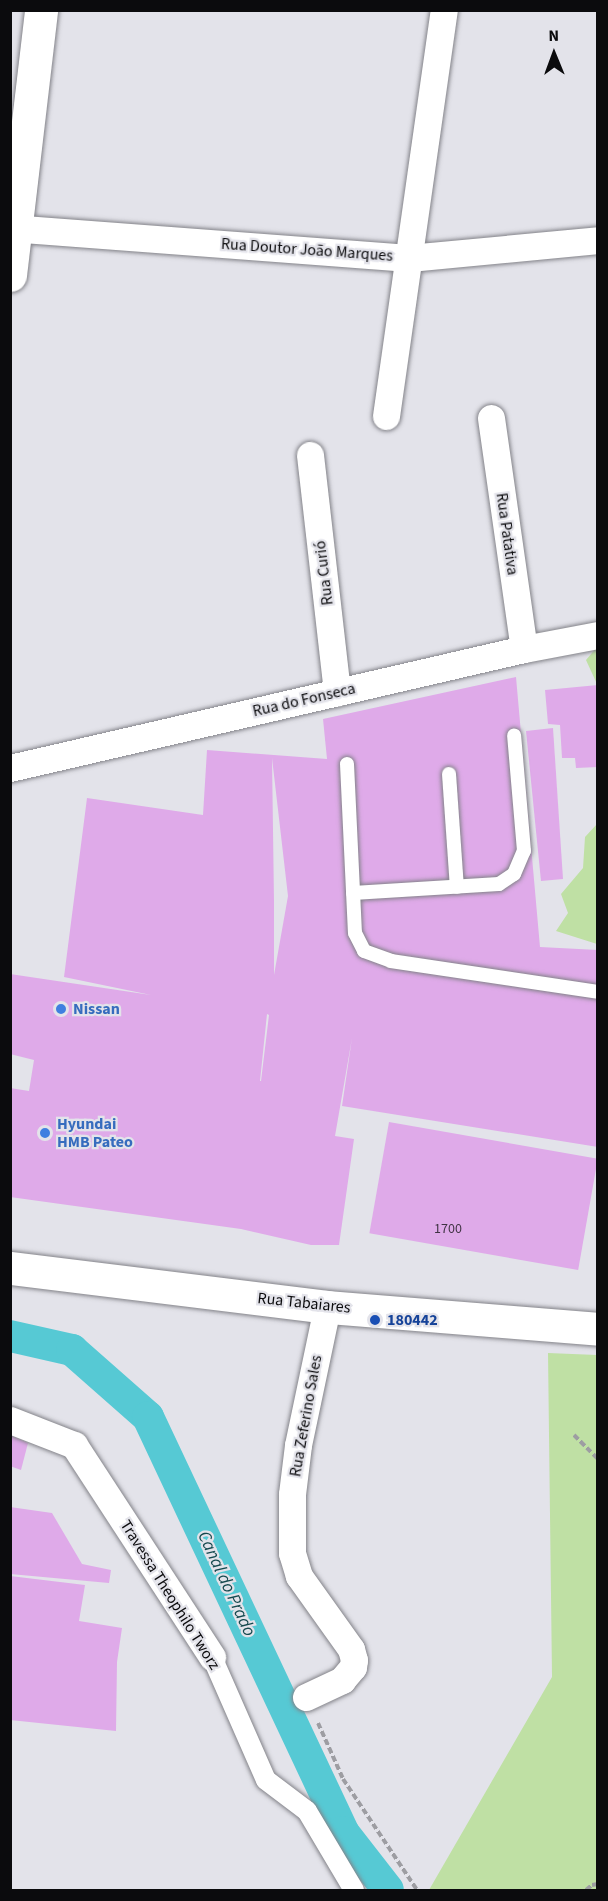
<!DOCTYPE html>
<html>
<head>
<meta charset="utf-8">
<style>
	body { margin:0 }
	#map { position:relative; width:608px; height:1901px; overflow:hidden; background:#e3e3ea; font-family:"Source Sans 3",sans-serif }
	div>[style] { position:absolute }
	.green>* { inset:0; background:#bfe0a4 }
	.canal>* { height:32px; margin:-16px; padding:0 16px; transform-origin:16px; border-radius:16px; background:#56c9d4 }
	.building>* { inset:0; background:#dfaae9; transform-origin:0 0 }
	.path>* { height:4px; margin-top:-2px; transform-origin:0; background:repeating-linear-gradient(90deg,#9d9da2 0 6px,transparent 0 9px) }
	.roads { filter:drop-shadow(0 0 2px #838389) drop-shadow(0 0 2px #838389) }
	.service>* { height:14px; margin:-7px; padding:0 7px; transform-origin:7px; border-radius:7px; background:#fff }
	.pedestrian>* { height:20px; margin:-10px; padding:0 10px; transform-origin:10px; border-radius:10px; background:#fff }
	.minor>* { height:27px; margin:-13.5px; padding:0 13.5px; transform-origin:13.5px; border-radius:13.5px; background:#fff }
	.secondary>* { height:33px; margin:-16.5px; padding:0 16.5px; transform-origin:16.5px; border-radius:16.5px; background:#fff }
	.primary>* { height:33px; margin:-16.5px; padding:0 16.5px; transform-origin:16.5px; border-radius:16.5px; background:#fff }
	.dots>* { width:16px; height:16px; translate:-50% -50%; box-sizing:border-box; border:3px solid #e3e3ea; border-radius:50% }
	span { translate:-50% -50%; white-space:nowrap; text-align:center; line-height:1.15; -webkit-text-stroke:4.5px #e3e3ea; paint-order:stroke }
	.number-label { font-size:14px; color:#403344 }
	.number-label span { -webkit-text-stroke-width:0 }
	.street-label { font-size:16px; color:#0b0b0d }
	.shop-label { font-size:16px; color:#366cbe; font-weight:700 }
	.left { translate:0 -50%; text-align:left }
	.transit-label { font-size:16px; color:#164399; font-weight:700 }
	.water-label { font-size:18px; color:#15494e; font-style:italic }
	.frame { position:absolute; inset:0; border:12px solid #0b0b0d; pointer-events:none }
	.north { position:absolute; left:524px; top:24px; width:60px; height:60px; -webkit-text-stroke:4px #e3e3ea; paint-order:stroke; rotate:359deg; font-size:16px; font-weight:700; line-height:24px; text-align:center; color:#0b0b0d }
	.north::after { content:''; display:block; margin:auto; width:21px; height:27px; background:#0b0b0d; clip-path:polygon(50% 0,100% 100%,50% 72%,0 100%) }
</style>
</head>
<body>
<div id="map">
	<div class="green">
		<div style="clip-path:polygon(597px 647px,597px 684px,586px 660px)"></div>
		<div style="clip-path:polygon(597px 824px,597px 944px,556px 931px,568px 913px,561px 894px,583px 868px,585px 837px)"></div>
		<div style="clip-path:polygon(548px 1353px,597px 1355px,597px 1890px,429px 1890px,552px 1677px)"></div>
	</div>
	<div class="canal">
		<div style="left:10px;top:1336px;width:64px;rotate:12.7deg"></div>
		<div style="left:72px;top:1350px;width:101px;rotate:41.4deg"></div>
		<div style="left:148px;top:1417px;width:459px;rotate:64.8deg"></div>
		<div style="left:343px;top:1832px;width:73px;rotate:52.2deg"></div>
	</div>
	<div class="building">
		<div style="clip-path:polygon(evenodd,516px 677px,540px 947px,598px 950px,598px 1147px,342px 1106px,352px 1038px,335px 1136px,354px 1139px,339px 1245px,311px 1245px,241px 1229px,10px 1197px,10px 1088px,29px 1091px,34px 1060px,10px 1054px,10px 974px,151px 995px,64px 977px,87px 798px,203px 815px,207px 750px,327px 759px,323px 719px,516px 677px,272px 758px,288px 896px,274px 975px,274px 901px,272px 758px,516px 677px,267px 1014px,269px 1015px,261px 1081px,260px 1081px,267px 1014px)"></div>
		<div style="clip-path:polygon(598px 685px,598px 767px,576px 768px,575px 758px,562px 758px,560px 725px,548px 724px,545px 690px)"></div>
		<div style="clip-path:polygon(553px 728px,563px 879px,541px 881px,526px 731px)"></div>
		<div style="left:389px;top:1122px;width:212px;height:113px;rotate:10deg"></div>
		<div style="clip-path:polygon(10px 1435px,28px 1443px,21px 1470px,10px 1466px)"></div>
		<div style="clip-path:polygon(10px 1507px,52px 1513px,82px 1564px,111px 1570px,109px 1583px,10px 1574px)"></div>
		<div style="clip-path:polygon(10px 1576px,85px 1585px,79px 1621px,122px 1628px,117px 1662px,116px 1731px,10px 1720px)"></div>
	</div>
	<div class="path">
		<div style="left:574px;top:1435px;width:34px;rotate:45deg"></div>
		<div style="left:318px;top:1723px;width:61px;rotate:65.9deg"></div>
		<div style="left:343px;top:1779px;width:133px;rotate:56.3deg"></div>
		<div style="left:586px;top:1890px;width:8px;rotate:-40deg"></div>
		<div style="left:592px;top:1885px;width:6px;rotate:-9deg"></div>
	</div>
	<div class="roads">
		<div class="service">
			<div style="left:347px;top:764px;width:169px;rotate:87.3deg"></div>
			<div style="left:355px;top:933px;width:20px;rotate:63deg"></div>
			<div style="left:364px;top:951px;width:29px;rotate:20deg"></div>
			<div style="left:391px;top:961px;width:209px;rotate:8.5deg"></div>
			<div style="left:449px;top:774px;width:113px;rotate:86deg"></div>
			<div style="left:353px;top:893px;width:146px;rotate:-3.5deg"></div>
			<div style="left:499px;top:884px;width:18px;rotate:-34deg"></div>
			<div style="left:514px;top:874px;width:25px;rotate:-67deg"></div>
			<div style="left:524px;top:851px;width:116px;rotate:-94.9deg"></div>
		</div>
		<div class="pedestrian">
			<div style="left:212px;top:1657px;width:134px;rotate:66.3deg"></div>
			<div style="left:266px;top:1780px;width:51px;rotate:37.1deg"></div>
			<div style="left:307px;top:1811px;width:92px;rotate:59.3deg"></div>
		</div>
		<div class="minor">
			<div style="left:10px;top:228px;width:400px;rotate:4.3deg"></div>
			<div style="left:409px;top:258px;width:190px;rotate:-5.4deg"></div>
			<div style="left:386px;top:416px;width:410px;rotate:-81.9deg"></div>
			<div style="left:491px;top:418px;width:233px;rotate:81.9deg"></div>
			<div style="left:310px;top:455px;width:239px;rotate:83.5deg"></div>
			<div style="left:10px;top:768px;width:528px;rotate:-13.04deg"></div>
			<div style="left:524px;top:649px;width:75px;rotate:-10.7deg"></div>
			<div style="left:10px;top:1420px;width:69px;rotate:21.3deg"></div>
			<div style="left:74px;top:1445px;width:253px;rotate:56.9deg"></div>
			<div style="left:306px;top:1697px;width:40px;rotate:-25deg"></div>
			<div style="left:342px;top:1680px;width:17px;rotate:-50deg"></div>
			<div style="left:353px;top:1667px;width:7px;rotate:-82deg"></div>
			<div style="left:354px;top:1660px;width:11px;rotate:-105deg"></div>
			<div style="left:351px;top:1649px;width:90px;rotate:-125.5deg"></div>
			<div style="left:299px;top:1576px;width:24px;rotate:-107deg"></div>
			<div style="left:292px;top:1553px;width:59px;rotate:-90deg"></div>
			<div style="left:292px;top:1494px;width:49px;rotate:-83deg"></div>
			<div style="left:298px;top:1445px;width:141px;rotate:-78.1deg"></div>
		</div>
		<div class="secondary">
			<div style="left:10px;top:1268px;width:319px;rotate:7deg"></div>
			<div style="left:327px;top:1307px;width:272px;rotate:4.6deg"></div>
		</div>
		<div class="primary">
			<div style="left:10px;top:275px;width:267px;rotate:-83.3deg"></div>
		</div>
	</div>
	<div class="dots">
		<div style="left:61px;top:1009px;background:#3f7fe0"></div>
		<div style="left:45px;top:1133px;background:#3f7fe0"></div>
		<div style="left:375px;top:1320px;background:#1a4fb4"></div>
	</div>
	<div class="number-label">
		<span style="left:448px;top:1229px">1700</span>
	</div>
	<div class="street-label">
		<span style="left:307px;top:250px;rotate:4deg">Rua Doutor João Marques</span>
		<span style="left:507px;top:534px;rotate:82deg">Rua Patativa</span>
		<span style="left:324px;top:573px;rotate:-97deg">Rua Curió</span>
		<span style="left:304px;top:700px;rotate:-13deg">Rua do Fonseca</span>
		<span style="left:304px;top:1303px;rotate:6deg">Rua Tabaiares</span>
		<span style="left:306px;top:1416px;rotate:-80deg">Rua Zeferino Sales</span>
		<span style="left:170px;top:1595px;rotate:58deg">Travessa Theophilo Tworz</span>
	</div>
	<div class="shop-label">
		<span class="left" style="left:73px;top:1009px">Nissan</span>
		<span class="left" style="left:57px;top:1133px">Hyundai<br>HMB Pateo</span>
	</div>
	<div class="transit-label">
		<span class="left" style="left:387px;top:1320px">180442</span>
	</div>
	<div class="water-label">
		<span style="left:226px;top:1584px;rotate:65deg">Canal do Prado</span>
	</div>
	<div class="frame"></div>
	<div class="north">N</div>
</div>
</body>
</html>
